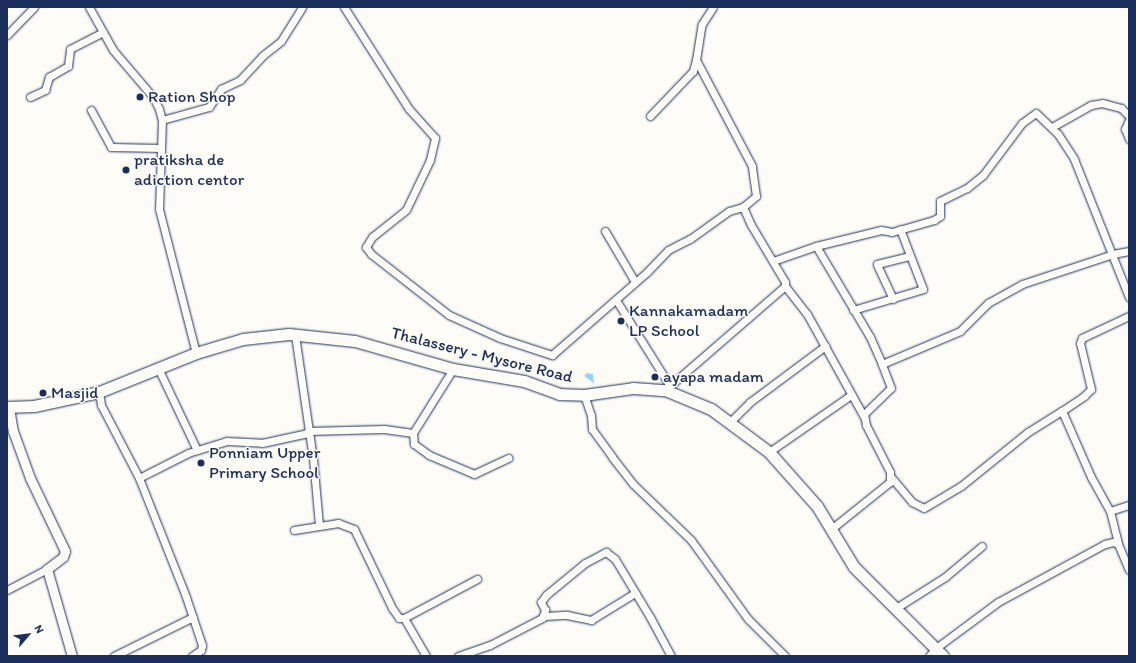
<!DOCTYPE html>
<html>
<head>
<meta charset="utf-8">
<style>
	body { margin:0 }
	#map { position:relative; width:1136px; height:663px; overflow:hidden; background:#fdfcf7; font-family:Itim,sans-serif }
	div>[style] { position:absolute }
	.water>* { inset:0; background:#9ad2f9 }
	.roads { filter:drop-shadow(0 0 1px #1b2f5e) drop-shadow(0 0 1px #1b2f5e) }
	.minor>* { height:7px; margin:-3.5px; padding:0 3.5px; transform-origin:3.5px; border-radius:3.5px; background:#fdfcf7 }
	.tertiary>* { height:9px; margin:-4.5px; padding:0 4.5px; transform-origin:4.5px; border-radius:4.5px; background:#fdfcf7 }
	.primary>* { height:11px; margin:-5.5px; padding:0 5.5px; transform-origin:5.5px; border-radius:5.5px; background:#fdfcf7 }
	.dots>* { width:11px; height:11px; translate:-50% -50%; box-sizing:border-box; border:2px solid #fdfcf7; border-radius:50% }
	span { translate:-50% -50%; white-space:nowrap; text-align:center; line-height:1.15; -webkit-text-stroke:3px #fdfcf7; paint-order:stroke }
	.poi-label { font-size:17px; color:#1b2f5e }
	.left { translate:0 -50%; text-align:left }
	.street-label { font-size:17px; color:#1b2f5e }
	.frame { position:absolute; inset:0; border:8px solid #1b2f5e; pointer-events:none }
	.north { position:absolute; left:8px; top:615px; width:40px; height:40px; -webkit-text-stroke:3px #fdfcf7; paint-order:stroke; rotate:62deg; font-size:11px; font-weight:700; line-height:16px; text-align:center; color:#1b2f5e }
	.north::after { content:''; display:block; margin:auto; width:14px; height:18px; background:#1b2f5e; clip-path:polygon(50% 0,100% 100%,50% 72%,0 100%) }
</style>
</head>
<body>
<div id="map">
	<div class="water">
		<div style="clip-path:polygon(587px 373px,593px 374px,594px 383px,584px 376px)"></div>
	</div>
	<div class="roads">
		<div class="minor">
			<div style="left:89px;top:7px;width:49px;rotate:60.8deg"></div>
			<div style="left:113px;top:50px;width:62px;rotate:49.6deg"></div>
			<div style="left:153px;top:97px;width:13px;rotate:63deg"></div>
			<div style="left:159px;top:109px;width:11px;rotate:75deg"></div>
			<div style="left:162px;top:120px;width:89px;rotate:91.9deg"></div>
			<div style="left:159px;top:209px;width:149px;rotate:75.6deg"></div>
			<div style="left:344px;top:7px;width:121px;rotate:57.5deg"></div>
			<div style="left:409px;top:109px;width:39px;rotate:48deg"></div>
			<div style="left:435px;top:138px;width:23px;rotate:103deg"></div>
			<div style="left:430px;top:160px;width:55px;rotate:115.6deg"></div>
			<div style="left:406px;top:210px;width:43px;rotate:141.5deg"></div>
			<div style="left:372px;top:237px;width:12px;rotate:121deg"></div>
			<div style="left:366px;top:247px;width:9px;rotate:54deg"></div>
			<div style="left:371px;top:254px;width:99px;rotate:38deg"></div>
			<div style="left:449px;top:315px;width:56px;rotate:24.3deg"></div>
			<div style="left:500px;top:338px;width:55px;rotate:18.1deg"></div>
			<div style="left:552px;top:355px;width:126px;rotate:-41.1deg"></div>
			<div style="left:647px;top:272px;width:30px;rotate:-46deg"></div>
			<div style="left:668px;top:250px;width:25px;rotate:-27deg"></div>
			<div style="left:690px;top:239px;width:48px;rotate:-35.7deg"></div>
			<div style="left:729px;top:211px;width:15px;rotate:-16deg"></div>
			<div style="left:7px;top:35px;width:39px;rotate:-46deg"></div>
			<div style="left:30px;top:97px;width:17px;rotate:-25deg"></div>
			<div style="left:45px;top:90px;width:14px;rotate:-73deg"></div>
			<div style="left:49px;top:77px;width:22px;rotate:-30deg"></div>
			<div style="left:68px;top:66px;width:17px;rotate:-83deg"></div>
			<div style="left:70px;top:49px;width:37px;rotate:-27deg"></div>
			<div style="left:91px;top:110px;width:42px;rotate:61.6deg"></div>
			<div style="left:111px;top:147px;width:50px;rotate:1.1deg"></div>
			<div style="left:650px;top:116px;width:62px;rotate:-46.3deg"></div>
			<div style="left:693px;top:71px;width:11px;rotate:-75deg"></div>
			<div style="left:162px;top:120px;width:49px;rotate:-15.5deg"></div>
			<div style="left:209px;top:107px;width:22px;rotate:-56deg"></div>
			<div style="left:221px;top:89px;width:21px;rotate:-25deg"></div>
			<div style="left:240px;top:80px;width:33px;rotate:-47deg"></div>
			<div style="left:262px;top:56px;width:24px;rotate:-38deg"></div>
			<div style="left:281px;top:41px;width:40px;rotate:-58deg"></div>
			<div style="left:1129px;top:120px;width:10px;rotate:114deg"></div>
			<div style="left:1125px;top:129px;width:11px;rotate:68deg"></div>
			<div style="left:1052px;top:127px;width:45px;rotate:-29.4deg"></div>
			<div style="left:1091px;top:105px;width:11px;rotate:-10deg"></div>
			<div style="left:1102px;top:103px;width:20px;rotate:15deg"></div>
			<div style="left:1121px;top:108px;width:11px;rotate:45deg"></div>
			<div style="left:605px;top:231px;width:59px;rotate:59.5deg"></div>
			<div style="left:816px;top:246px;width:67px;rotate:-13.8deg"></div>
			<div style="left:881px;top:230px;width:11px;rotate:10deg"></div>
			<div style="left:892px;top:232px;width:44px;rotate:-15.9deg"></div>
			<div style="left:934px;top:220px;width:7px;rotate:-34deg"></div>
			<div style="left:940px;top:216px;width:15px;rotate:-90deg"></div>
			<div style="left:940px;top:201px;width:30px;rotate:-26deg"></div>
			<div style="left:967px;top:188px;width:21px;rotate:-39deg"></div>
			<div style="left:983px;top:175px;width:65px;rotate:-53.1deg"></div>
			<div style="left:1022px;top:123px;width:17px;rotate:-36deg"></div>
			<div style="left:1036px;top:113px;width:30px;rotate:44deg"></div>
			<div style="left:1058px;top:134px;width:30px;rotate:57deg"></div>
			<div style="left:1074px;top:159px;width:149px;rotate:68.3deg"></div>
			<div style="left:773px;top:261px;width:46px;rotate:-19.2deg"></div>
			<div style="left:816px;top:246px;width:106px;rotate:59.3deg"></div>
			<div style="left:870px;top:337px;width:30px;rotate:66deg"></div>
			<div style="left:785px;top:286px;width:36px;rotate:52deg"></div>
			<div style="left:807px;top:314px;width:118px;rotate:61deg"></div>
			<div style="left:893px;top:299px;width:38px;rotate:-115deg"></div>
			<div style="left:877px;top:264px;width:34px;rotate:-14deg"></div>
			<div style="left:616px;top:300px;width:102px;rotate:57.9deg"></div>
			<div style="left:853px;top:310px;width:73px;rotate:-16.7deg"></div>
			<div style="left:923px;top:289px;width:64px;rotate:-111deg"></div>
			<div style="left:295px;top:335px;width:124px;rotate:81.7deg"></div>
			<div style="left:313px;top:458px;width:67px;rotate:84.9deg"></div>
			<div style="left:158px;top:368px;width:91px;rotate:64.6deg"></div>
			<div style="left:665px;top:390px;width:159px;rotate:-40.9deg"></div>
			<div style="left:785px;top:286px;width:4px;rotate:-90deg"></div>
			<div style="left:785px;top:282px;width:66px;rotate:-120.8deg"></div>
			<div style="left:751px;top:225px;width:20px;rotate:-114deg"></div>
			<div style="left:743px;top:207px;width:17px;rotate:-40deg"></div>
			<div style="left:756px;top:196px;width:30px;rotate:-98deg"></div>
			<div style="left:752px;top:166px;width:120px;rotate:-117.8deg"></div>
			<div style="left:696px;top:60px;width:36px;rotate:-81deg"></div>
			<div style="left:702px;top:24px;width:20px;rotate:-57deg"></div>
			<div style="left:99px;top:392px;width:13px;rotate:81deg"></div>
			<div style="left:101px;top:405px;width:82px;rotate:62.5deg"></div>
			<div style="left:139px;top:478px;width:128px;rotate:68.4deg"></div>
			<div style="left:186px;top:597px;width:51px;rotate:71.6deg"></div>
			<div style="left:202px;top:645px;width:5px;rotate:101deg"></div>
			<div style="left:201px;top:650px;width:11px;rotate:146deg"></div>
			<div style="left:584px;top:395px;width:21px;rotate:71deg"></div>
			<div style="left:591px;top:415px;width:14px;rotate:86deg"></div>
			<div style="left:592px;top:429px;width:34px;rotate:54deg"></div>
			<div style="left:612px;top:457px;width:34px;rotate:52deg"></div>
			<div style="left:633px;top:484px;width:81px;rotate:44deg"></div>
			<div style="left:691px;top:540px;width:97px;rotate:54.2deg"></div>
			<div style="left:748px;top:619px;width:52px;rotate:45deg"></div>
			<div style="left:1062px;top:411px;width:27px;rotate:-34deg"></div>
			<div style="left:1084px;top:396px;width:10px;rotate:-45deg"></div>
			<div style="left:1091px;top:389px;width:47px;rotate:-103.4deg"></div>
			<div style="left:1080px;top:343px;width:5px;rotate:-68deg"></div>
			<div style="left:1082px;top:338px;width:52px;rotate:-25.1deg"></div>
			<div style="left:730px;top:422px;width:28px;rotate:-45deg"></div>
			<div style="left:750px;top:402px;width:94px;rotate:-36.7deg"></div>
			<div style="left:308px;top:431px;width:76px;rotate:-1.5deg"></div>
			<div style="left:384px;top:429px;width:29px;rotate:8deg"></div>
			<div style="left:413px;top:433px;width:75px;rotate:-58deg"></div>
			<div style="left:413px;top:433px;width:11px;rotate:85deg"></div>
			<div style="left:414px;top:444px;width:19px;rotate:36deg"></div>
			<div style="left:429px;top:455px;width:49px;rotate:22.9deg"></div>
			<div style="left:474px;top:474px;width:38px;rotate:-25deg"></div>
			<div style="left:769px;top:452px;width:100px;rotate:-34.8deg"></div>
			<div style="left:891px;top:477px;width:33px;rotate:50deg"></div>
			<div style="left:912px;top:502px;width:13px;rotate:27deg"></div>
			<div style="left:924px;top:508px;width:43px;rotate:-30.7deg"></div>
			<div style="left:961px;top:486px;width:86px;rotate:-38.9deg"></div>
			<div style="left:1028px;top:432px;width:40px;rotate:-32deg"></div>
			<div style="left:1062px;top:411px;width:72px;rotate:66.3deg"></div>
			<div style="left:1091px;top:477px;width:39px;rotate:61deg"></div>
			<div style="left:1110px;top:511px;width:34px;rotate:76deg"></div>
			<div style="left:1118px;top:544px;width:28px;rotate:67deg"></div>
			<div style="left:139px;top:478px;width:55px;rotate:-27deg"></div>
			<div style="left:188px;top:453px;width:41px;rotate:-17.1deg"></div>
			<div style="left:227px;top:441px;width:35px;rotate:3deg"></div>
			<div style="left:262px;top:443px;width:47px;rotate:-12.3deg"></div>
			<div style="left:1110px;top:511px;width:20px;rotate:-18deg"></div>
			<div style="left:294px;top:530px;width:45px;rotate:-9deg"></div>
			<div style="left:338px;top:523px;width:17px;rotate:21deg"></div>
			<div style="left:354px;top:529px;width:88px;rotate:64.3deg"></div>
			<div style="left:392px;top:608px;width:12px;rotate:55deg"></div>
			<div style="left:399px;top:618px;width:5px"></div>
			<div style="left:404px;top:618px;width:44px;rotate:59.9deg"></div>
			<div style="left:830px;top:530px;width:77px;rotate:-38.7deg"></div>
			<div style="left:890px;top:482px;width:10px;rotate:-90deg"></div>
			<div style="left:890px;top:472px;width:53px;rotate:-117.1deg"></div>
			<div style="left:866px;top:425px;width:11px;rotate:-100deg"></div>
			<div style="left:864px;top:414px;width:37px;rotate:-44deg"></div>
			<div style="left:891px;top:388px;width:26px;rotate:-111deg"></div>
			<div style="left:882px;top:364px;width:85px;rotate:-22.9deg"></div>
			<div style="left:960px;top:331px;width:40px;rotate:-45deg"></div>
			<div style="left:988px;top:303px;width:39px;rotate:-29deg"></div>
			<div style="left:1022px;top:284px;width:96px;rotate:-18.2deg"></div>
			<div style="left:1113px;top:254px;width:16px;rotate:-11deg"></div>
			<div style="left:7px;top:590px;width:45px;rotate:-27.7deg"></div>
			<div style="left:896px;top:608px;width:58px;rotate:-32.3deg"></div>
			<div style="left:945px;top:577px;width:48px;rotate:-40deg"></div>
			<div style="left:545px;top:616px;width:22px;rotate:-3deg"></div>
			<div style="left:567px;top:615px;width:25px;rotate:12deg"></div>
			<div style="left:591px;top:620px;width:52px;rotate:-31.5deg"></div>
			<div style="left:404px;top:618px;width:83px;rotate:-28.1deg"></div>
			<div style="left:114px;top:656px;width:88px;rotate:-26.3deg"></div>
			<div style="left:458px;top:656px;width:34px;rotate:-19deg"></div>
			<div style="left:490px;top:645px;width:59px;rotate:-27.4deg"></div>
			<div style="left:542px;top:618px;width:9px;rotate:-69deg"></div>
			<div style="left:545px;top:610px;width:9px;rotate:-117deg"></div>
			<div style="left:541px;top:602px;width:9px;rotate:-54deg"></div>
			<div style="left:546px;top:595px;width:50px;rotate:-39.4deg"></div>
			<div style="left:585px;top:563px;width:24px;rotate:-28deg"></div>
			<div style="left:606px;top:552px;width:11px;rotate:38deg"></div>
			<div style="left:615px;top:559px;width:68px;rotate:58.9deg"></div>
			<div style="left:650px;top:617px;width:44px;rotate:61.7deg"></div>
			<div style="left:929px;top:656px;width:11px;rotate:-49deg"></div>
			<div style="left:936px;top:648px;width:77px;rotate:-36.6deg"></div>
			<div style="left:998px;top:602px;width:122px;rotate:-28.5deg"></div>
			<div style="left:1105px;top:544px;width:8px;rotate:-14deg"></div>
			<div style="left:1113px;top:542px;width:5px;rotate:22deg"></div>
		</div>
		<div class="tertiary">
			<div style="left:9px;top:407px;width:24px;rotate:81deg"></div>
			<div style="left:13px;top:431px;width:50px;rotate:70.1deg"></div>
			<div style="left:30px;top:478px;width:81px;rotate:64.4deg"></div>
			<div style="left:65px;top:551px;width:6px;rotate:108deg"></div>
			<div style="left:63px;top:557px;width:20px;rotate:143deg"></div>
			<div style="left:47px;top:569px;width:91px;rotate:74deg"></div>
		</div>
		<div class="primary">
			<div style="left:7px;top:407px;width:27px;rotate:-2deg"></div>
			<div style="left:34px;top:406px;width:66px;rotate:-12.2deg"></div>
			<div style="left:99px;top:392px;width:105px;rotate:-21.9deg"></div>
			<div style="left:196px;top:353px;width:49px;rotate:-16.6deg"></div>
			<div style="left:243px;top:339px;width:46px;rotate:-6.2deg"></div>
			<div style="left:289px;top:334px;width:66px;rotate:6.1deg"></div>
			<div style="left:355px;top:341px;width:102px;rotate:15.9deg"></div>
			<div style="left:453px;top:369px;width:72px;rotate:9.6deg"></div>
			<div style="left:524px;top:381px;width:37px;rotate:20deg"></div>
			<div style="left:559px;top:394px;width:25px;rotate:2deg"></div>
			<div style="left:584px;top:395px;width:49px;rotate:-8.1deg"></div>
			<div style="left:633px;top:388px;width:32px;rotate:4deg"></div>
			<div style="left:665px;top:390px;width:50px;rotate:22.4deg"></div>
			<div style="left:711px;top:409px;width:72px;rotate:36.6deg"></div>
			<div style="left:769px;top:452px;width:72px;rotate:48.4deg"></div>
			<div style="left:817px;top:506px;width:71px;rotate:58.8deg"></div>
			<div style="left:854px;top:567px;width:126px;rotate:45deg"></div>
		</div>
	</div>
	<div class="dots">
		<div style="left:140px;top:97px;background:#1b2f5e"></div>
		<div style="left:126px;top:170px;background:#1b2f5e"></div>
		<div style="left:621px;top:321px;background:#1b2f5e"></div>
		<div style="left:655px;top:377px;background:#1b2f5e"></div>
		<div style="left:43px;top:393px;background:#1b2f5e"></div>
		<div style="left:201px;top:463px;background:#1b2f5e"></div>
	</div>
	<div class="poi-label">
		<span class="left" style="left:148px;top:97px">Ration Shop</span>
		<span class="left" style="left:134px;top:170px">pratiksha de<br>adiction centor</span>
		<span class="left" style="left:629px;top:321px">Kannakamadam<br>LP School</span>
		<span class="left" style="left:663px;top:377px">ayapa madam</span>
		<span class="left" style="left:51px;top:393px">Masjid</span>
		<span class="left" style="left:209px;top:463px">Ponniam Upper<br>Primary School</span>
	</div>
	<div class="street-label">
		<span style="left:482px;top:355px;rotate:14deg">Thalassery - Mysore Road</span>
	</div>
	<div class="frame"></div>
	<div class="north">N</div>
</div>
</body>
</html>
